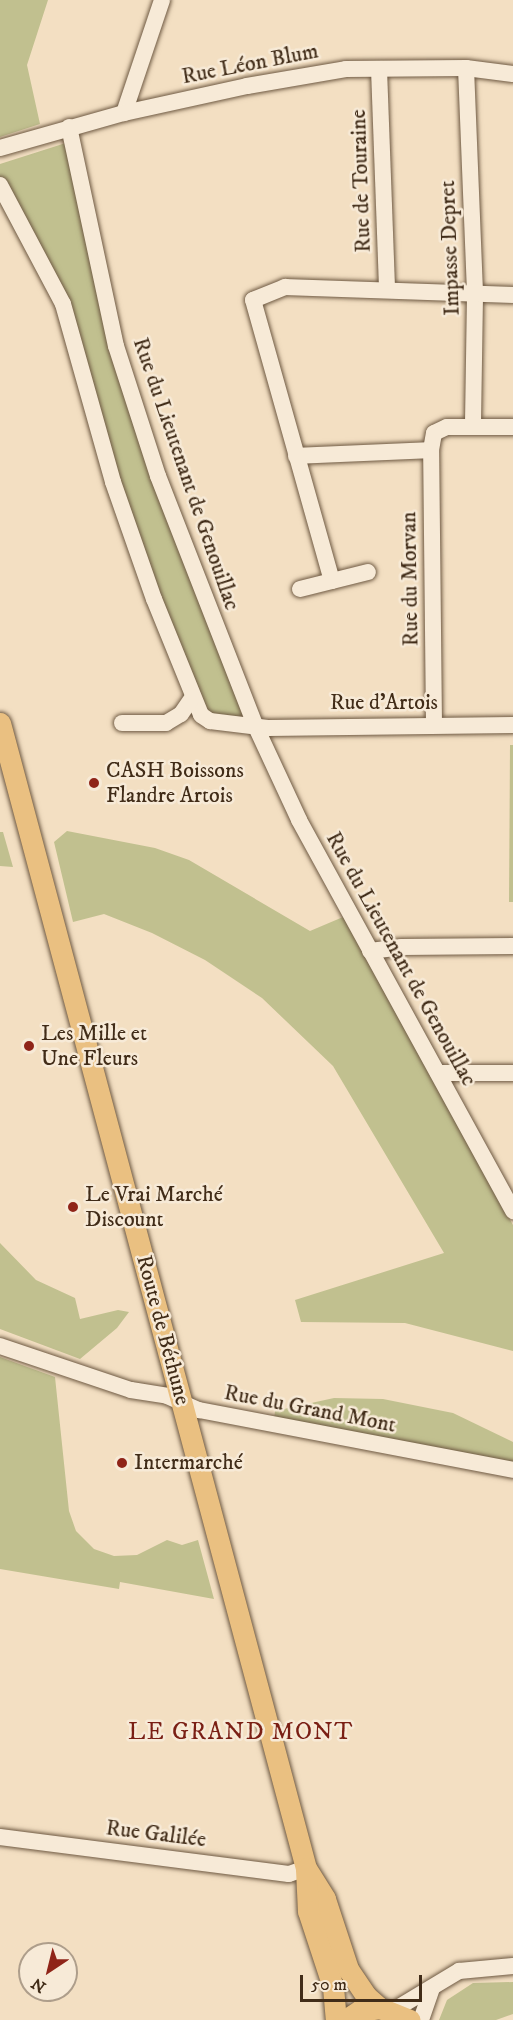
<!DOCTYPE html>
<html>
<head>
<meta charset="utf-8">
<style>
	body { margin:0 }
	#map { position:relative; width:513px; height:2020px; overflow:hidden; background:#f3dfc2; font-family:"IM FELL DW Pica",serif }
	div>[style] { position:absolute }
	.green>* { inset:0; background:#c1c08f }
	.roads { filter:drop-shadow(0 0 2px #6e5942) drop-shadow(0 0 2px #6e5942) }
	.minor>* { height:16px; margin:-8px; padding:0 8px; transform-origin:8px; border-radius:8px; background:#f7ead7 }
	.major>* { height:21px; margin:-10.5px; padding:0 10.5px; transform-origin:10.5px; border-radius:10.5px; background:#eac081 }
	.dots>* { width:16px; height:16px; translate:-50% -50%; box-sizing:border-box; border:3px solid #f7ead7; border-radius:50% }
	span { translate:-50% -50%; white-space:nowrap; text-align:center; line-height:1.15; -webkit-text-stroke:5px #f7ead7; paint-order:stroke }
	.street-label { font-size:22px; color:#412c18 }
	.poi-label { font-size:22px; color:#412c18 }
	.left { translate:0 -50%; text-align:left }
	.neighbourhood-label { font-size:24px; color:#7a1f14; letter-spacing:1.5px }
	.north { position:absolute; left:18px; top:1942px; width:60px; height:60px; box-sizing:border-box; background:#f7ead7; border:2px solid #ae9e8b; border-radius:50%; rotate:215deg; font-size:16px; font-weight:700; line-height:24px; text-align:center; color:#412c18 }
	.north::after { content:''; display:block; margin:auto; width:21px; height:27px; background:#8f2418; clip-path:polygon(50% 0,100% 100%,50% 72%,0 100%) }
	.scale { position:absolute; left:300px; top:1975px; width:122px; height:27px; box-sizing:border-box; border:3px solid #412c18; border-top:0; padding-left:8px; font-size:18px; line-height:21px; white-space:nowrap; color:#412c18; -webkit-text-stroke:4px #f7ead7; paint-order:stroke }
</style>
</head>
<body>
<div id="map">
	<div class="green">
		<div style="clip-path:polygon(0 0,48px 0,27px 65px,40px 124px,0 137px)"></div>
		<div style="clip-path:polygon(72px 141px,116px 346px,251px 713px,239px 723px,218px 724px,187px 687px,63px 304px,0 185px,0 164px)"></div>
		<div style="clip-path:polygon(510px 745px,513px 745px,513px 902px,509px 902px)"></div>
		<div style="clip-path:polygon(67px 831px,155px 848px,189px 860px,310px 931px,343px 917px,513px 1225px,513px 1351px,405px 1323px,301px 1322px,295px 1300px,444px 1253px,333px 1066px,262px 998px,205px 960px,152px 933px,104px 914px,73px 922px,54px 842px)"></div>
		<div style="clip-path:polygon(0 832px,3px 832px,13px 867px,0 866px)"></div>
		<div style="clip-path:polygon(0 1243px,36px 1280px,75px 1298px,80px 1319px,118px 1310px,129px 1312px,117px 1328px,80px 1359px,0 1329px)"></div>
		<div style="clip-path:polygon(0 1357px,55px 1377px,69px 1511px,76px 1531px,94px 1549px,114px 1556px,137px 1555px,167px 1540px,182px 1545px,198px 1540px,214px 1599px,120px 1582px,119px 1589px,0 1569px)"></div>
		<div style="clip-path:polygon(334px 1398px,383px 1399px,453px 1413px,513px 1442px,513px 1466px,274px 1420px,275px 1411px)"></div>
		<div style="clip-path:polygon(513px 1982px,513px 2014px,496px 2020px,439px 2020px,447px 2000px,473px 1983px)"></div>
	</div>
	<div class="roads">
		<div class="minor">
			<div style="left:466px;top:68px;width:228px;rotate:87.7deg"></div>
			<div style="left:475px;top:296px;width:131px;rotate:90.9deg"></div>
			<div style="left:379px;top:69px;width:221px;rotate:87.9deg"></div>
			<div style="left:124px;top:113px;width:119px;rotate:-71.4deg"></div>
			<div style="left:69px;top:127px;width:224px;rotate:77.9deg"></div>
			<div style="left:116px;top:346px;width:137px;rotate:72.1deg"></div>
			<div style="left:158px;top:476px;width:267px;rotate:68.7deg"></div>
			<div style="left:255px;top:725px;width:105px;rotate:65.1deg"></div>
			<div style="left:299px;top:820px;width:446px;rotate:61.3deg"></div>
			<div style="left:0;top:148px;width:129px;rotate:-15.8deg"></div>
			<div style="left:124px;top:113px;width:126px;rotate:-12.4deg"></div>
			<div style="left:247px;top:86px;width:100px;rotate:-9.7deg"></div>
			<div style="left:346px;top:69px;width:120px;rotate:-0.5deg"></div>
			<div style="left:466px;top:68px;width:47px;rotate:7.3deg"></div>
			<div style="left:0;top:185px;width:135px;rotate:62.1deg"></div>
			<div style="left:63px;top:304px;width:185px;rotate:74.3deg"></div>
			<div style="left:113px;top:482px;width:124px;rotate:70.7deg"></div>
			<div style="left:154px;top:599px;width:125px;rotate:67.9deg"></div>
			<div style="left:201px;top:715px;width:11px;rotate:34deg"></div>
			<div style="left:210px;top:721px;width:58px;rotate:6.9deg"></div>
			<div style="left:268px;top:728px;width:245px;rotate:-0.7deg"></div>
			<div style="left:296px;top:456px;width:135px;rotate:-2.5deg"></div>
			<div style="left:332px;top:581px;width:292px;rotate:-105.7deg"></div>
			<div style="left:253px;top:300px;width:35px;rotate:-22deg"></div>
			<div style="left:285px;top:287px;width:228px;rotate:2deg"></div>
			<div style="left:300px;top:589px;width:70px;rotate:-14deg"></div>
			<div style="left:122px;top:723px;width:44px"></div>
			<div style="left:166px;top:723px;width:17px;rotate:-31deg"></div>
			<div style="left:181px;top:714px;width:19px;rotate:-55deg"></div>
			<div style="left:434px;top:725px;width:275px;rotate:-90.6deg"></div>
			<div style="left:431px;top:450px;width:17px;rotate:-80deg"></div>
			<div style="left:434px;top:433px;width:14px;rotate:-25deg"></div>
			<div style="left:447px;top:427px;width:66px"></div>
			<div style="left:370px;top:951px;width:31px;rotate:-7deg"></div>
			<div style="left:401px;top:947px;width:112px;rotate:-0.5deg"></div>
			<div style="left:438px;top:1073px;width:75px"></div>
			<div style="left:0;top:1346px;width:138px;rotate:18.6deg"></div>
			<div style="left:131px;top:1390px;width:36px;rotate:9deg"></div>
			<div style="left:167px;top:1396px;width:35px;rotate:24deg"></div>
			<div style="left:199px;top:1410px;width:320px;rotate:10.8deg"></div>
			<div style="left:0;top:1837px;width:291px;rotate:7.3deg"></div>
			<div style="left:289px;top:1874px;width:18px;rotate:-19deg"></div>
			<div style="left:394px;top:2010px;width:76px;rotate:-31deg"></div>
			<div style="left:459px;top:1971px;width:54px;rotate:-5.3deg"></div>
			<div style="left:421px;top:2020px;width:34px;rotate:-71deg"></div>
		</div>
		<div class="major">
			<div style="left:0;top:723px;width:1185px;rotate:75.04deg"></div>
			<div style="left:306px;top:1868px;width:36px;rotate:58deg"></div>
			<div style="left:325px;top:1899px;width:74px;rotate:71.8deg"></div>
			<div style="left:348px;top:1969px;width:32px;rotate:56deg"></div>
			<div style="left:366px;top:1996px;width:18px;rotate:41deg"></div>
			<div style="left:306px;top:1869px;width:42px;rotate:87.3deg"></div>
			<div style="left:308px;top:1911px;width:80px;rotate:71.8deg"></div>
			<div style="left:333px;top:1987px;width:33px;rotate:85deg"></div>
			<div style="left:345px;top:2020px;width:17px;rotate:-33deg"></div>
			<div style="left:359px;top:2011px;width:21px;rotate:-8deg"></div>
			<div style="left:380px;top:2008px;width:32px;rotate:22deg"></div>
		</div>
	</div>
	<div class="dots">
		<div style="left:94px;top:783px;background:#8f2418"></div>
		<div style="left:29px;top:1046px;background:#8f2418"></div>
		<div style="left:73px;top:1207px;background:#8f2418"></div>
		<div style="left:122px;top:1463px;background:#8f2418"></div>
	</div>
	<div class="street-label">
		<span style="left:250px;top:64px;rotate:-11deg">Rue Léon Blum</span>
		<span style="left:361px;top:181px;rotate:-92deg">Rue de Touraine</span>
		<span style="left:450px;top:248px;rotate:-92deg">Impasse Depret</span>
		<span style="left:186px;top:474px;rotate:71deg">Rue du Lieutenant de Genouillac</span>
		<span style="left:410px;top:579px;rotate:-91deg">Rue du Morvan</span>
		<span style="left:384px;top:703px">Rue d'Artois</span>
		<span style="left:401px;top:959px;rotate:61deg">Rue du Lieutenant de Genouillac</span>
		<span style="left:163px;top:1330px;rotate:75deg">Route de Béthune</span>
		<span style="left:310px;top:1409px;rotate:11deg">Rue du Grand Mont</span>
		<span style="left:156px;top:1834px;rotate:7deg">Rue Galilée</span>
	</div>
	<div class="poi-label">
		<span class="left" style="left:106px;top:783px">CASH Boissons<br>Flandre Artois</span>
		<span class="left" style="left:41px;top:1046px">Les Mille et<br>Une Fleurs</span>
		<span class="left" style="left:85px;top:1207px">Le Vrai Marché<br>Discount</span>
		<span class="left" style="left:134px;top:1463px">Intermarché</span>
	</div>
	<div class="neighbourhood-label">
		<span style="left:241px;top:1733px">LE GRAND MONT</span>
	</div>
	<div class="north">N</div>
	<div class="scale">50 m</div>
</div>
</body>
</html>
